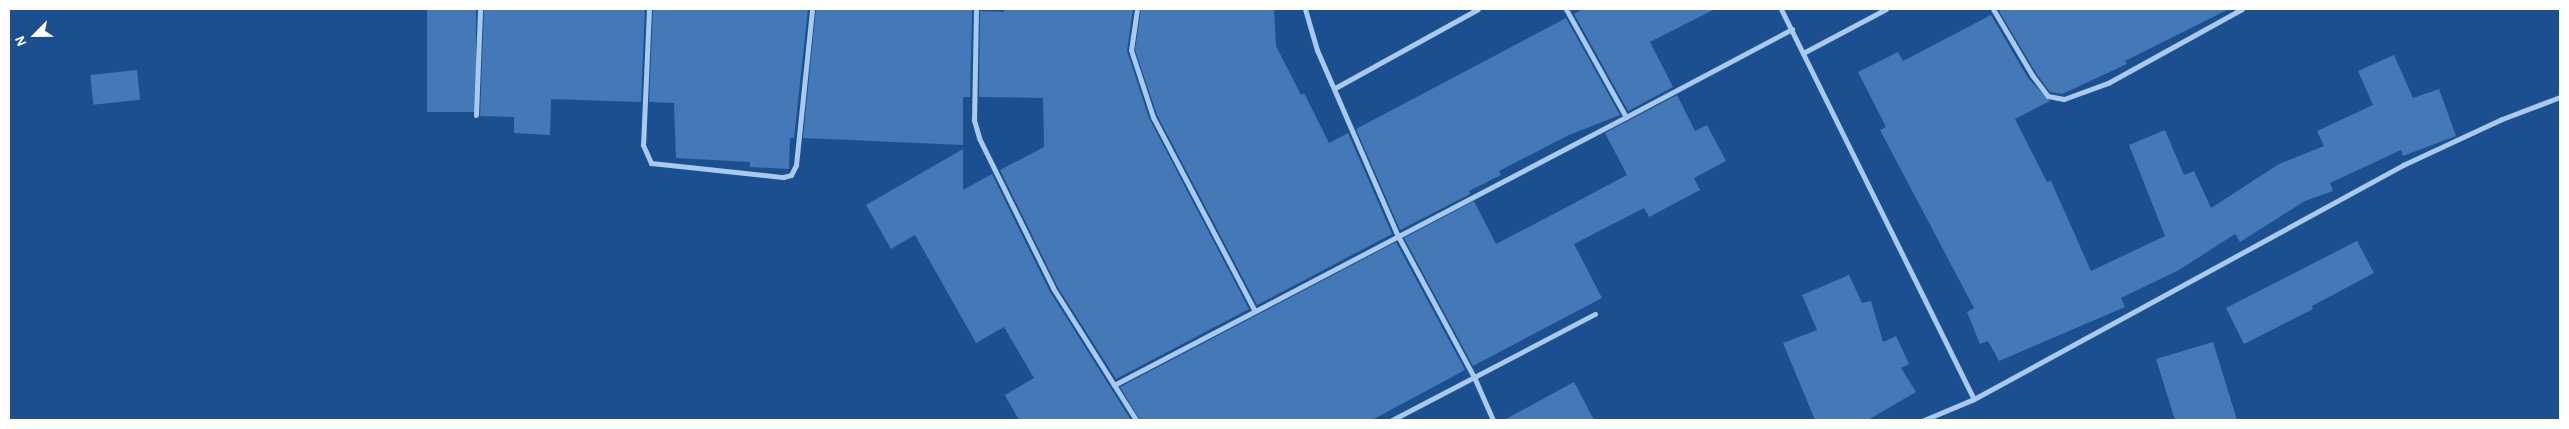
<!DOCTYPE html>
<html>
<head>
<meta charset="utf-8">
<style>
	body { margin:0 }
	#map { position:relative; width:2569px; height:429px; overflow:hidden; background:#1b4f8f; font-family:"Alegreya Sans",sans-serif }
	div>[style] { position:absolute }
	.building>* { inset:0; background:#4478b7; transform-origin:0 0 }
	.street>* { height:5px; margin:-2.5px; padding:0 2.5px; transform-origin:2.5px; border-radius:2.5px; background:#a9c9ee }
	span { translate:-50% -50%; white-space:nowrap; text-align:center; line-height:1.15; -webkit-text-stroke:4px #1b4f8f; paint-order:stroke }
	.frame { position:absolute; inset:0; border:10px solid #fff; pointer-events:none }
	.north { position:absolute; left:10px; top:10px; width:50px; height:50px; -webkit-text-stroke:4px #1b4f8f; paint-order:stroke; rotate:247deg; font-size:14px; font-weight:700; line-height:20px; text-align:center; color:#fff }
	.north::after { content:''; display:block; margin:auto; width:18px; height:22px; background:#fff; clip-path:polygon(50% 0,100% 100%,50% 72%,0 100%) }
</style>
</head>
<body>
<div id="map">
	<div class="building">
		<div style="left:427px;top:9px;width:49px;height:103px"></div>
		<div style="clip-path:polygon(484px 9px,645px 9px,641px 102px,551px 99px,550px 135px,514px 133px,514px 117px,480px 116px)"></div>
		<div style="clip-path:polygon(653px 9px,808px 9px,794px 138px,790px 138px,789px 169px,750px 167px,750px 162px,676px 158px,674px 103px,649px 102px)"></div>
		<div style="clip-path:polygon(816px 9px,972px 10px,970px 97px,963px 97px,963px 145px,803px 138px)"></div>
		<div style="clip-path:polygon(1004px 9px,1133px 9px,1127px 51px,1149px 118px,1249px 309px,1116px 379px,1057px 286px,1000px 170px,1044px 147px,1043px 98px,979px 97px,980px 11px,1004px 12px)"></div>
		<div style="clip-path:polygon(1141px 9px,1274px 9px,1276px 46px,1301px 95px,1304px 93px,1329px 143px,1348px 133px,1392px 234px,1257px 305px,1157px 115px,1135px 50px)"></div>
		<div style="clip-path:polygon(1583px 9px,1715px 9px,1650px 42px,1673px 87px,1628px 111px,1574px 14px)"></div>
		<div style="clip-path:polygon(2003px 9px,2229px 9px,2125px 61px,2127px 64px,2062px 94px,2050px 92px,2036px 73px,1999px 11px)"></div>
		<div style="clip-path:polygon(1991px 15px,2028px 78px,2050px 101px,2015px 119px,2047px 182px,2051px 181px,2091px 271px,2165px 236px,2129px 145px,2165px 130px,2184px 175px,2194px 171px,2211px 208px,2279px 164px,2324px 146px,2317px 131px,2373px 105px,2358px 71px,2394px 55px,2413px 98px,2439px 89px,2456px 136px,2403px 156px,2401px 150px,2330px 183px,2333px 191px,2305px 201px,2240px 242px,2235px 234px,2179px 270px,2121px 298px,2125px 307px,1999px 361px,1988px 341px,1980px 344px,1967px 312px,1974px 308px,1880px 130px,1886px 127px,1858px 72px,1898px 52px,1903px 61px)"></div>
		<div style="clip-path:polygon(1566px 18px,1620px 115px,1569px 135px,1499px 171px,1501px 175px,1469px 191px,1470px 194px,1400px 230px,1356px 129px)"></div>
		<div style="left:137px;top:70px;width:30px;height:47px;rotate:84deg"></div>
		<div style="clip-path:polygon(1677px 95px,1695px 131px,1707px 125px,1726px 161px,1694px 178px,1700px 190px,1649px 217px,1644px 208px,1574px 244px,1602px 298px,1473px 366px,1404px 238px,1474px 201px,1496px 244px,1565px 208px,1627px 175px,1605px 133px)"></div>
		<div style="clip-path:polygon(963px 149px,963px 190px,992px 174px,1049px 290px,1131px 420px,1019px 420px,1005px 395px,1034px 378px,1004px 327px,976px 343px,915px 235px,891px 249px,866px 205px)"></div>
		<div style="clip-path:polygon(2357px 241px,2374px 273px,2312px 306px,2313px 309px,2244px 344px,2226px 308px)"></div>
		<div style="clip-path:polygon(1396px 242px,1465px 370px,1372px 420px,1140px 420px,1120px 387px)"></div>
		<div style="clip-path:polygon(1849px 275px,1862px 303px,1871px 301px,1883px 342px,1896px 336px,1909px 364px,1901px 368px,1916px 392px,1868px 420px,1815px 420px,1783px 343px,1817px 330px,1802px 295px)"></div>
		<div style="clip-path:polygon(2213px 342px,2237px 420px,2175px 420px,2156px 359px)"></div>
		<div style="clip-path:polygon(1574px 382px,1594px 420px,1504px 420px)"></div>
	</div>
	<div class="street">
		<div style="left:649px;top:9px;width:136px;rotate:92.5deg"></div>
		<div style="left:643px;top:145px;width:20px;rotate:66deg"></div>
		<div style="left:651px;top:163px;width:133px;rotate:6.1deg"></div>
		<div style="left:783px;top:177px;width:8px;rotate:-14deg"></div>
		<div style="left:791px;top:175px;width:11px;rotate:-63deg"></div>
		<div style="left:796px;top:165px;width:157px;rotate:-84.1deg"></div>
		<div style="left:976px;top:9px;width:111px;rotate:91deg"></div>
		<div style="left:974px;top:120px;width:19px;rotate:74deg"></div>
		<div style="left:979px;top:138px;width:167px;rotate:63.7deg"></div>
		<div style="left:1053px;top:288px;width:156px;rotate:57.8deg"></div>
		<div style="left:1137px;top:9px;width:41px;rotate:98.3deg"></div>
		<div style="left:1131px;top:50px;width:71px;rotate:71.8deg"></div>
		<div style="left:1153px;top:117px;width:219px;rotate:62.3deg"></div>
		<div style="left:1305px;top:9px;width:43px;rotate:73.7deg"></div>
		<div style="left:1317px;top:50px;width:203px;rotate:66.5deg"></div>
		<div style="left:1398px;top:236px;width:160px;rotate:61.7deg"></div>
		<div style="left:1474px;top:377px;width:47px;rotate:66.2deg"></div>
		<div style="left:1781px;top:9px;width:435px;rotate:63.7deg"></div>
		<div style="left:1993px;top:9px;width:77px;rotate:59.4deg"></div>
		<div style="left:2032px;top:75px;width:26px;rotate:53deg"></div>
		<div style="left:2048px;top:96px;width:16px;rotate:11deg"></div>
		<div style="left:2064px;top:99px;width:47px;rotate:-20deg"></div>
		<div style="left:2108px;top:83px;width:153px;rotate:-28.9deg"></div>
		<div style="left:1803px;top:53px;width:94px;rotate:-27.9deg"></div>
		<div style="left:1335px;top:88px;width:163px;rotate:-28.9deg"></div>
		<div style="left:476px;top:115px;width:106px;rotate:-87.8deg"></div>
		<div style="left:1626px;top:117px;width:188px;rotate:-27.9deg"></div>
		<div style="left:1114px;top:385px;width:578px;rotate:-27.63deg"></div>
		<div style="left:1626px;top:117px;width:124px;rotate:-119.1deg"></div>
		<div style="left:1392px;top:420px;width:229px;rotate:-27.6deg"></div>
		<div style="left:1924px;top:420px;width:54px;rotate:-22.8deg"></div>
		<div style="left:1974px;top:399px;width:489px;rotate:-28.6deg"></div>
		<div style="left:2403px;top:165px;width:109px;rotate:-24.9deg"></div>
		<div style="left:2502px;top:119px;width:62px;rotate:-20.8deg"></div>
	</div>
	<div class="frame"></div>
	<div class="north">N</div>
</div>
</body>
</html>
